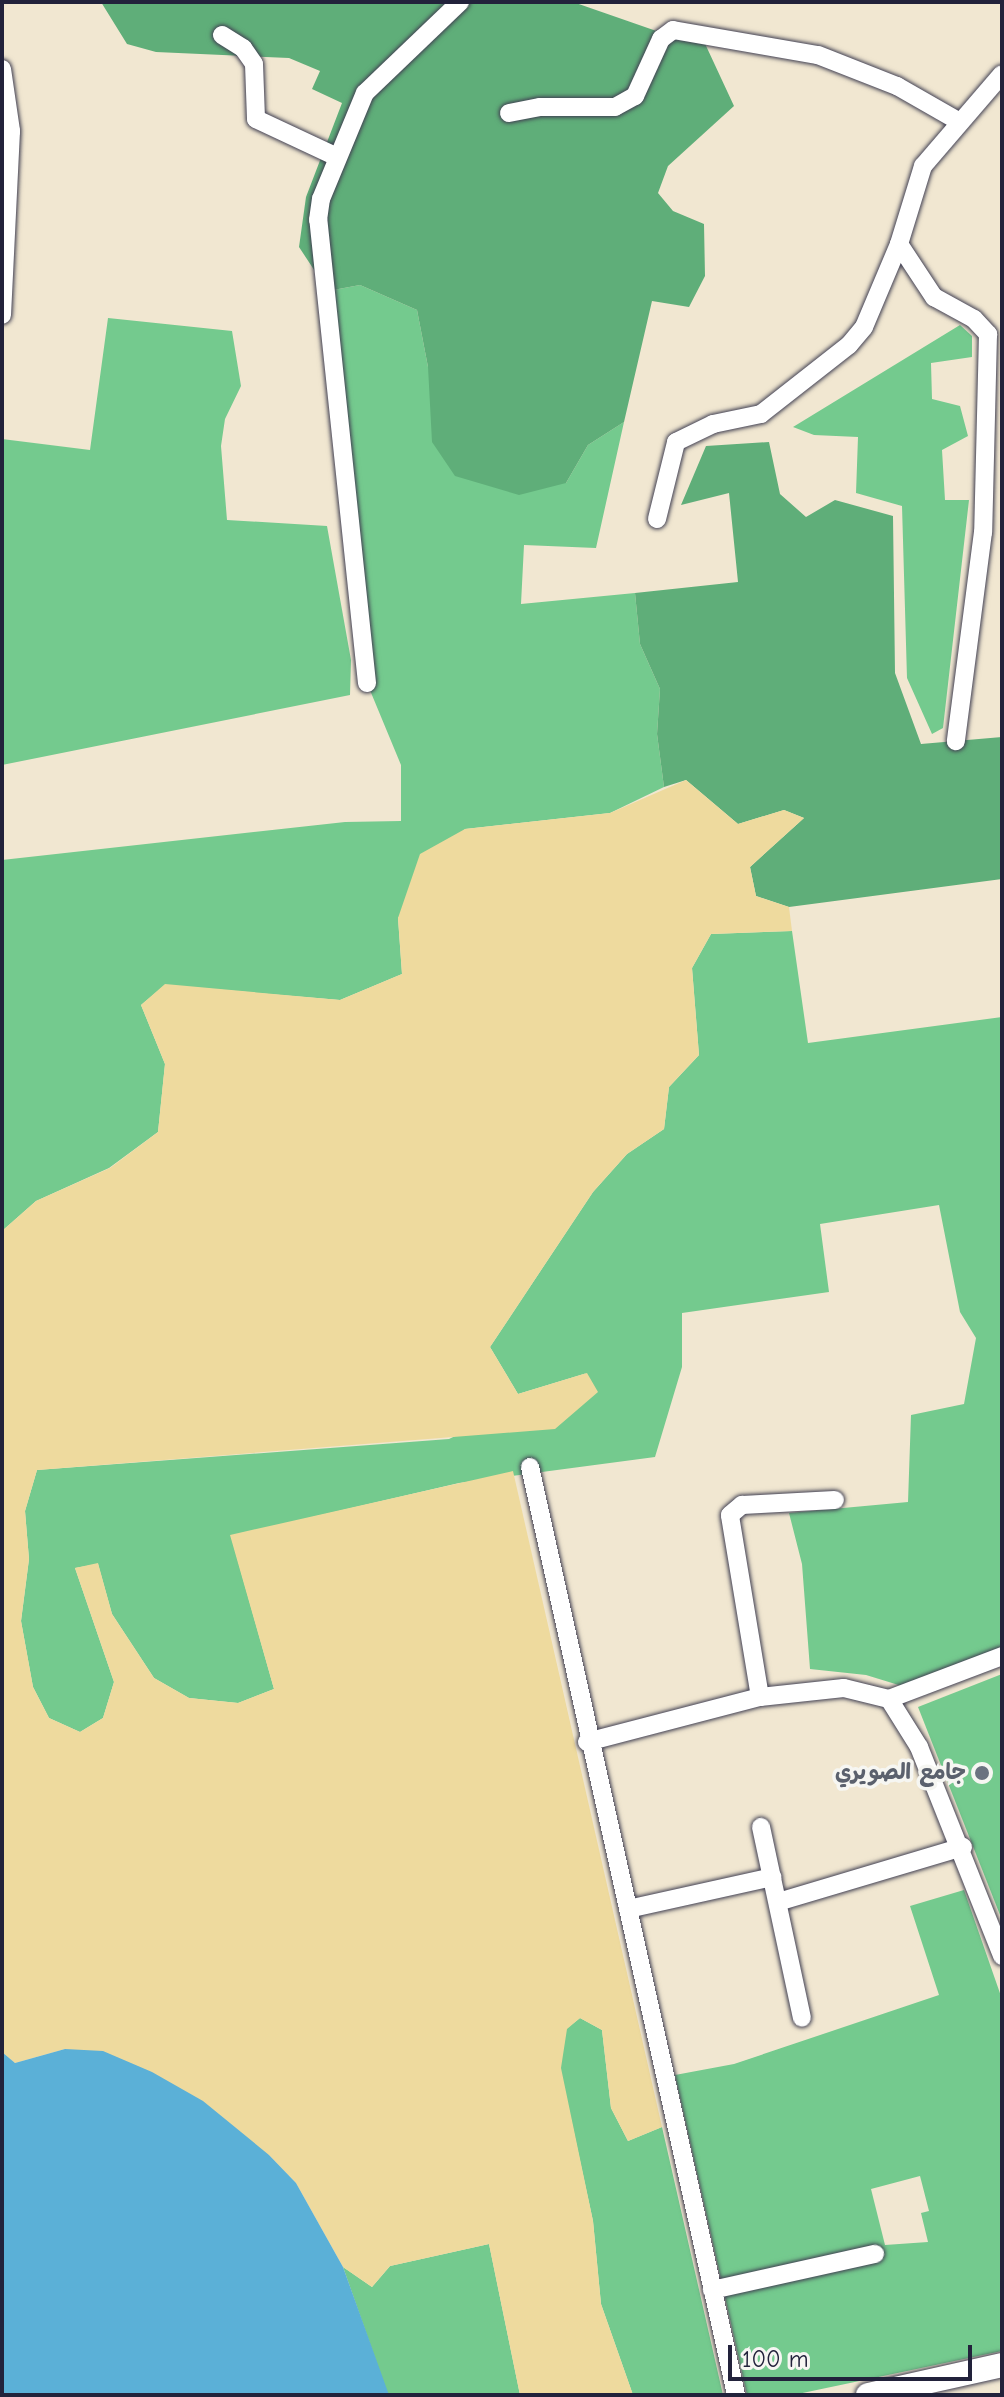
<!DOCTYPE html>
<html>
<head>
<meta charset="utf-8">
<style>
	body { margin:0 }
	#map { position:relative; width:1004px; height:2397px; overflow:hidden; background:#f1e7d1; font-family:"Comic Neue","Playpen Sans Arabic",sans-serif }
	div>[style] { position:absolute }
	.green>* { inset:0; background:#74ca8e }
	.forest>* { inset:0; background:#5fae79 }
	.sand>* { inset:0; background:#eeda9e }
	.water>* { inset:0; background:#5bb0d7 }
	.roads { filter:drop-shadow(0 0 2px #414052) drop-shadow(0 0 2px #414052) }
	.street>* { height:18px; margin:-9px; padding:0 9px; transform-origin:9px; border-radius:9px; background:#fff }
	.secondary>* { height:24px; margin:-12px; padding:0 12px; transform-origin:12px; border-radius:12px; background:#fff }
	.dots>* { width:22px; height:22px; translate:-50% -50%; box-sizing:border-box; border:4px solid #f6f6f2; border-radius:50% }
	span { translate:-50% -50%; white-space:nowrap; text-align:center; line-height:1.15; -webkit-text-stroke:7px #f6f6f2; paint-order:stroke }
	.worship-label { font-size:22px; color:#5b616d; font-weight:700 }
	.right { translate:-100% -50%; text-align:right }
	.frame { position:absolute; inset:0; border:4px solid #22223b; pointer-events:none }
	.scale { position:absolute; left:728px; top:2345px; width:244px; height:36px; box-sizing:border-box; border:4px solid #22223b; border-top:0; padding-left:10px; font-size:24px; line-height:28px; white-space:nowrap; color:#22223b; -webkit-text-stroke:6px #f6f6f2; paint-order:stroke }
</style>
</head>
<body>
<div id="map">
	<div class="green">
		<div style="clip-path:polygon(360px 285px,417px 310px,428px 367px,566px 483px,588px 445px,624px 422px,596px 548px,524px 545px,521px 604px,635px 593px,640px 644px,660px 689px,657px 734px,664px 787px,610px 813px,465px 829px,398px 918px,402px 974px,340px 1000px,165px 985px,141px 1005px,165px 1064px,158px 1132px,109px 1168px,36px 1201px,2px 1231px,2px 860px,345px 822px,401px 821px,401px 765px,367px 683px,328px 291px)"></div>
		<div style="clip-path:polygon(108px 318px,232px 331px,241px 386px,225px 419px,221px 446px,227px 520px,327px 526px,351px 660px,350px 695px,2px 765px,2px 439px,90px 450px)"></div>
		<div style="clip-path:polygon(960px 325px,972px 336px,972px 357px,931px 363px,932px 399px,960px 406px,968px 436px,942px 450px,945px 500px,969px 500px,943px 728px,932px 734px,907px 678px,902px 506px,856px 493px,858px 437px,814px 435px,793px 427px)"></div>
		<div style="clip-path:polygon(792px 931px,808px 1043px,1002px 1017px,1002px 1656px,915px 1690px,866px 1675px,810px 1669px,802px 1564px,789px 1513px,908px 1502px,911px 1415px,964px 1404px,976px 1338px,960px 1312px,939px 1205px,820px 1224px,829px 1292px,682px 1313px,682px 1367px,655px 1457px,459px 1483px,231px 1536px,274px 1689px,238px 1703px,189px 1698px,154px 1678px,112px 1614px,98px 1564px,75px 1568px,114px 1682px,103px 1718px,80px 1732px,49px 1718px,33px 1687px,21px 1621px,29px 1559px,25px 1511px,37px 1470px,449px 1439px,587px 1373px,518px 1394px,490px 1347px,593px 1192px,627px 1154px,664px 1129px,669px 1087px,699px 1055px,692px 968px,711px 934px)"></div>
		<div style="clip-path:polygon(1002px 1674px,1002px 1920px,918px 1707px)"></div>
		<div style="clip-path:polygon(evenodd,964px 1890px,1002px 1999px,1002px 2351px,793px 2395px,747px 2395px,675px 2075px,734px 2064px,939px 1995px,910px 1906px,964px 1890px,920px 2176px,929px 2211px,921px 2213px,928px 2242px,885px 2245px,871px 2189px,920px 2176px)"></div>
		<div style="clip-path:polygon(580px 2018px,602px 2030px,611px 2108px,628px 2141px,662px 2127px,723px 2395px,633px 2395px,601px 2304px,593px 2221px,560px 2068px,566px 2029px)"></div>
		<div style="clip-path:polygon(489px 2244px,520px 2395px,388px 2395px,343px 2267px,372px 2287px,390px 2266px)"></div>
	</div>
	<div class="forest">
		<div style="clip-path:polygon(101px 2px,573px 2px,665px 34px,701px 35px,734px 106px,668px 166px,658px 193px,673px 211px,704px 224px,705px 276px,689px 307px,652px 301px,624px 422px,588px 445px,566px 483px,519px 495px,455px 476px,432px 442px,428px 367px,417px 310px,360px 285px,328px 291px,299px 247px,306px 197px,342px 103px,312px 89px,320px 71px,289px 58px,156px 52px,127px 44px)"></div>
		<div style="clip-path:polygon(769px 442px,780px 494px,806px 517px,835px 500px,893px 516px,895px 673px,921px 744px,1002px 737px,1002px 879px,789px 907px,756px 896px,750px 867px,804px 818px,784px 810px,738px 824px,686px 780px,664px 787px,657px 734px,660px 689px,640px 644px,635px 593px,738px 582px,729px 493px,681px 505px,706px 446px)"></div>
	</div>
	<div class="sand">
		<div style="clip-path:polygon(686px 780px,738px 824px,784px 810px,804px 818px,750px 867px,756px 896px,789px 907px,792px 931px,711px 934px,692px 968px,699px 1055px,669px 1087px,664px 1129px,627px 1154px,593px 1192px,490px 1347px,518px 1394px,587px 1373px,598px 1392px,555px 1429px,37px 1470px,25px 1511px,29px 1559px,21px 1621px,33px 1687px,49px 1718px,80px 1732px,103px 1718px,114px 1682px,75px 1568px,98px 1563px,112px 1614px,154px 1678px,189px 1698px,238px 1703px,274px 1689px,230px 1535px,513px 1471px,662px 2127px,628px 2141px,611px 2108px,602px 2030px,580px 2018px,567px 2029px,561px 2068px,593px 2221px,601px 2304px,633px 2395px,520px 2395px,489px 2244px,390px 2266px,372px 2287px,343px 2267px,296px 2183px,269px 2155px,65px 2049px,15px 2063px,2px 2052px,2px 1231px,36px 1201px,110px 1168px,158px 1132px,165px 1064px,141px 1005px,165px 984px,340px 1000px,402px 974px,398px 918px,420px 854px,465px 829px,610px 813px)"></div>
	</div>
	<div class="water">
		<div style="clip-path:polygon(65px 2049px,103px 2051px,152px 2072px,203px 2101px,269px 2155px,296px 2183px,343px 2267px,389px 2395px,2px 2395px,2px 2052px,15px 2063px)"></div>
	</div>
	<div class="roads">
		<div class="street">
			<div style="left:222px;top:35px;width:25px;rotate:32deg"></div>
			<div style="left:243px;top:48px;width:19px;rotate:55deg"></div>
			<div style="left:254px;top:64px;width:55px;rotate:87.9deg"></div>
			<div style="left:256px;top:119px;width:89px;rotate:25.1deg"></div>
			<div style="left:2px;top:69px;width:63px;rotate:81.7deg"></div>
			<div style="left:11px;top:131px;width:184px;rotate:92.8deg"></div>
			<div style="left:509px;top:113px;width:32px;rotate:-11deg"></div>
			<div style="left:540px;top:107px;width:75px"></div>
			<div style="left:615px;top:107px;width:23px;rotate:-29deg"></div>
			<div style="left:635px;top:96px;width:63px;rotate:-65.5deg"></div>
			<div style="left:661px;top:39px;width:15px;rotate:-37deg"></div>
			<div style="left:673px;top:30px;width:147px;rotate:9.8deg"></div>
			<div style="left:818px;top:55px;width:85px;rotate:21.4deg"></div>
			<div style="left:897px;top:86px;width:70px;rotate:29.8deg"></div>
			<div style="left:899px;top:244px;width:64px;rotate:56.6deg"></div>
			<div style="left:934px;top:297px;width:46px;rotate:28.8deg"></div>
			<div style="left:974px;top:319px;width:21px;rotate:47deg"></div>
			<div style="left:988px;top:334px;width:198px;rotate:91.4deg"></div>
			<div style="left:983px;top:532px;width:211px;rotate:97.4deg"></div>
			<div style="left:657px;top:519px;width:79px;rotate:-76.1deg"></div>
			<div style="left:676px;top:442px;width:41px;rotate:-25.9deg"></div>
			<div style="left:713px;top:424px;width:49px;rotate:-11.8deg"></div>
			<div style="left:761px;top:414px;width:112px;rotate:-38.1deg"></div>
			<div style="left:849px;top:345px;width:23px;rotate:-50deg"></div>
			<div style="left:864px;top:327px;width:90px;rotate:-67.1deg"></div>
			<div style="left:899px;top:244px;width:82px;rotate:-72.9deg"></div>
			<div style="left:923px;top:166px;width:121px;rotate:-49.3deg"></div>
			<div style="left:367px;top:683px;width:466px;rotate:-96deg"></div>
			<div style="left:318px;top:220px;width:21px;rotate:-82deg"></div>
			<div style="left:321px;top:199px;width:115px;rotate:-67.5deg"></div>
			<div style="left:365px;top:93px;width:132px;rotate:-43.8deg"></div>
			<div style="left:530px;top:1467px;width:951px;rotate:77.48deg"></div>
			<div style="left:760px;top:1697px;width:184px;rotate:-99.4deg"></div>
			<div style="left:730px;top:1515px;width:16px;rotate:-40deg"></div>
			<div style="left:742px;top:1505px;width:93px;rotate:-3.1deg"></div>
			<div style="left:889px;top:1699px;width:121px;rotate:-20.8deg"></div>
			<div style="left:587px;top:1742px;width:179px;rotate:-14.6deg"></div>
			<div style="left:760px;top:1697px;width:84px;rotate:-6.1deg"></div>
			<div style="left:844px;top:1688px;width:46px;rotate:13.7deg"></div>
			<div style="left:889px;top:1699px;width:57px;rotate:58deg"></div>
			<div style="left:919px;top:1747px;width:225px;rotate:68.3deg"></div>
			<div style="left:761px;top:1827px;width:195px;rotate:77.9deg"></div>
			<div style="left:778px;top:1902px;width:193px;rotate:-16.6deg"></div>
			<div style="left:628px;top:1909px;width:148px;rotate:-12.5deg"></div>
			<div style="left:712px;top:2290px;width:167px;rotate:-12.5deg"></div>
		</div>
		<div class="secondary">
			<div style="left:868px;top:2395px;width:137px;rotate:-12.6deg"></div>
		</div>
	</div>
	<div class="dots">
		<div style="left:982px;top:1773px;background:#6b7280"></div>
	</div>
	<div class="worship-label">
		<span class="right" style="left:966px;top:1773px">جامع الصويري</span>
	</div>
	<div class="frame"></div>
	<div class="scale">100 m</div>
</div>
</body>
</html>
